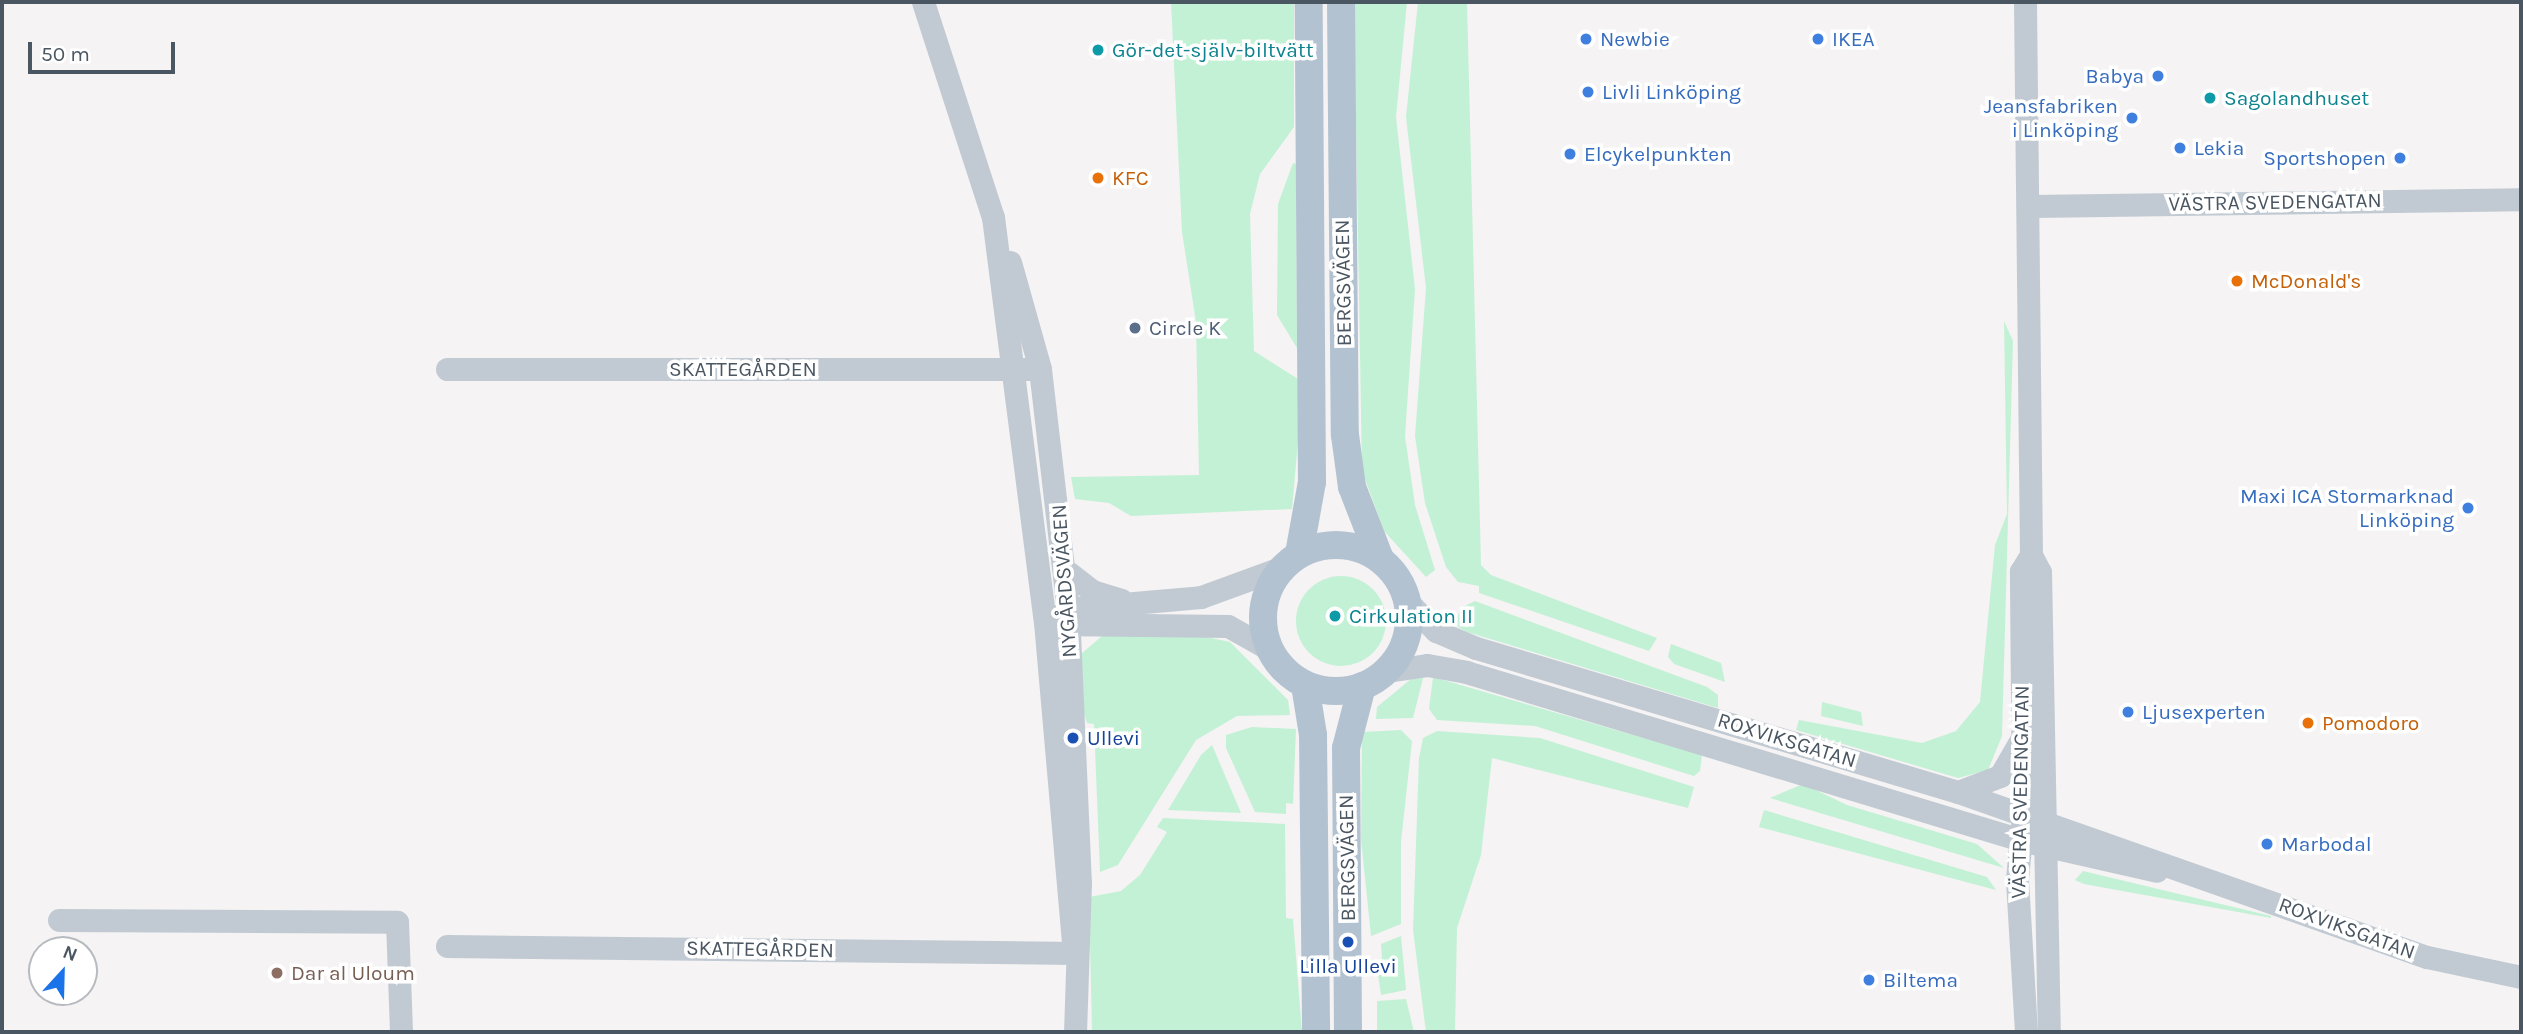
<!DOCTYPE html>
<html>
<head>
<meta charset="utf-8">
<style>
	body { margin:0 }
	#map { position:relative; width:2523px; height:1034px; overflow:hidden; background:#f5f3f3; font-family:Karla,sans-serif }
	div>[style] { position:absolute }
	.green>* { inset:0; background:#c3f1d5 }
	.round { border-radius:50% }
	.minor>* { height:23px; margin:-11.5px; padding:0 11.5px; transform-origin:11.5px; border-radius:11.5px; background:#c1cad2 }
	.major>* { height:28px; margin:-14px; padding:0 14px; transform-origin:14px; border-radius:14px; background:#b3c2d1 }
	.major>.ring { margin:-14px; padding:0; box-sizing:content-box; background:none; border:28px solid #b3c2d1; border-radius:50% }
	.dots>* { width:19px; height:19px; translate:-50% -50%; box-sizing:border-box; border:4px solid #fff; border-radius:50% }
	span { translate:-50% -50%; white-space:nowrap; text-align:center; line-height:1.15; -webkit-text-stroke:7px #fff; paint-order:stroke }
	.shop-label { font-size:21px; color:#366cbe }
	.left { translate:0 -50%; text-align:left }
	.right { translate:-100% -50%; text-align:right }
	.culture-label { font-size:21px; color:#0d838f }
	.food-label { font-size:21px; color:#c56008 }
	.street-label { font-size:21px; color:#4a5661 }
	.service-label { font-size:21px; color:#4e5e75 }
	.transit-label { font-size:21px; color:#164399 }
	.education-label { font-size:21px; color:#785e54 }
	.frame { position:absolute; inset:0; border:4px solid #4a5661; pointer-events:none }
	.north { position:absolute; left:28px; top:936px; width:70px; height:70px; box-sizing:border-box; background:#fff; border:2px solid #b7bbc0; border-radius:50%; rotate:22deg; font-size:19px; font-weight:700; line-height:28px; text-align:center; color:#4a5661 }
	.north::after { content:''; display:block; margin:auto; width:24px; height:32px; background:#1a73e8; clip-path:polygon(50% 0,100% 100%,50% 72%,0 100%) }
	.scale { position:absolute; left:28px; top:42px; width:147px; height:32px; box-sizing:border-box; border:4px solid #4a5661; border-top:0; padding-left:9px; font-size:21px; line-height:24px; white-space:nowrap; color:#4a5661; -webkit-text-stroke:5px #fff; paint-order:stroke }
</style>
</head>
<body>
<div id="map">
	<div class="green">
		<div style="clip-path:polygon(1171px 2px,1294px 2px,1294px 127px,1260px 174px,1250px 214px,1254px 351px,1298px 379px,1302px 396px,1292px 509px,1131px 516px,1109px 503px,1075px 499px,1071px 477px,1199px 475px,1196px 322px,1182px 232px)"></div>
		<div style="clip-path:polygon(1354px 2px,1407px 2px,1396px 117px,1415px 289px,1405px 436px,1415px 505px,1435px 570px,1426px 577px,1384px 531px,1362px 471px)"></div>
		<div style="clip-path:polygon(1418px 2px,1467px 2px,1481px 565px,1491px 575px,1657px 638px,1649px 651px,1479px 593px,1479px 586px,1458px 582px,1446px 567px,1425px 503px,1415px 436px,1426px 288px,1406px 117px)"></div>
		<div style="clip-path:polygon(1293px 163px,1296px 164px,1297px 348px,1277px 315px,1278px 204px)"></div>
		<div style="clip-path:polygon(2004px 321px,2013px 341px,2002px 736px,1988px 770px,1958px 778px,1796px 730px,1799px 720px,1922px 743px,1956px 731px,1980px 702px,1995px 545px,2007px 514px)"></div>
		<div class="round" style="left:1296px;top:576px;width:90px;height:90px"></div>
		<div style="clip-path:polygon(1475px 601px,1707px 687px,1718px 695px,1718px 708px,1467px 632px,1454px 625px,1461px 608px)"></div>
		<div style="clip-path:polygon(1102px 636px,1202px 636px,1230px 642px,1288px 700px,1290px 715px,1237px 716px,1196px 740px,1118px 865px,1100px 872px,1094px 724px,1087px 723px,1079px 697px,1081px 654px)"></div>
		<div style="clip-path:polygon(1671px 644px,1721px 663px,1725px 682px,1674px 664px,1668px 657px)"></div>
		<div style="clip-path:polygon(1433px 677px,1702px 755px,1700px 771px,1694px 776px,1535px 726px,1437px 720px,1429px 709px)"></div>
		<div style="clip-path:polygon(1423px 678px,1413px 718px,1376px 719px,1377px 707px,1411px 679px)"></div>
		<div style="clip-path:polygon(1822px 702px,1861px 712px,1863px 726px,1821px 716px)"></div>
		<div style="clip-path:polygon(1252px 727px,1296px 729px,1293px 804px,1286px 803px,1286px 814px,1255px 812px,1226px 748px,1226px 735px)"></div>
		<div style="clip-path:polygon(1401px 730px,1412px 741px,1401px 842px,1401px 924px,1371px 936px,1361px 839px,1362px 732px)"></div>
		<div style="clip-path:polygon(1437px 731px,1540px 738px,1694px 787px,1688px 808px,1492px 758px,1481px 855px,1457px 928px,1455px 1032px,1426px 1032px,1413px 930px,1419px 758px,1423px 738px)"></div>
		<div style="clip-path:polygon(1212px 745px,1241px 813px,1168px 810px,1201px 755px)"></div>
		<div style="clip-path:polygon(1803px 784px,1847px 805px,1977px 844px,2004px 868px,1770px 798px)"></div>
		<div style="clip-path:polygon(1764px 810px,1987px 877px,1996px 890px,1759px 827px)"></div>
		<div style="clip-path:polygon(1163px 818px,1285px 824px,1286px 918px,1293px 919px,1302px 1032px,1092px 1032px,1089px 897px,1121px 891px,1140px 875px,1167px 832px,1157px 827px)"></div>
		<div style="clip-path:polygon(2083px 871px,2271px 916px,2271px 918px,2084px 884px,2075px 880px)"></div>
		<div style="clip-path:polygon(1401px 936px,1406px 990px,1381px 995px,1376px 961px,1382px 960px,1381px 944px)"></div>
		<div style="clip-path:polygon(1406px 999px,1414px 1032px,1377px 1032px,1377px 1001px)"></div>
	</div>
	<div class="minor">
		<div style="left:923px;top:2px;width:226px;rotate:72deg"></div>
		<div style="left:993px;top:217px;width:408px;rotate:82.7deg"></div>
		<div style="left:1045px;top:622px;width:332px;rotate:85deg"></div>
		<div style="left:2025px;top:2px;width:553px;rotate:89.38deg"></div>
		<div style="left:2031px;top:555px;width:19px;rotate:62deg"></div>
		<div style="left:2040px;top:572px;width:460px;rotate:88.9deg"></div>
		<div style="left:2029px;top:206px;width:492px;rotate:-0.8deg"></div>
		<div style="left:1010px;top:262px;width:111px;rotate:74.3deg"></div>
		<div style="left:1040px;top:369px;width:243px;rotate:83.4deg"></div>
		<div style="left:1068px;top:610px;width:272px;rotate:87.5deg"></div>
		<div style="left:1080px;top:882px;width:150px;rotate:91.9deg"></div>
		<div style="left:447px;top:369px;width:583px"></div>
		<div style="left:1064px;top:569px;width:36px;rotate:38deg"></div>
		<div style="left:1092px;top:591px;width:30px;rotate:17deg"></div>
		<div style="left:1407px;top:601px;width:42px;rotate:46deg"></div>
		<div style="left:1436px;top:631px;width:43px;rotate:23deg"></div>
		<div style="left:1476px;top:648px;width:503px;rotate:16.63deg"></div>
		<div style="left:1958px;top:792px;width:497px;rotate:19.4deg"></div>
		<div style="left:2427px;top:957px;width:96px;rotate:12deg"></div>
		<div style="left:1054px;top:618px;width:24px;rotate:-24deg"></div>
		<div style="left:1076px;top:608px;width:125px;rotate:-5deg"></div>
		<div style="left:1201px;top:597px;width:87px;rotate:-20.1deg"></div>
		<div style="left:1055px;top:624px;width:173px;rotate:0.7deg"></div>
		<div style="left:1228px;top:626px;width:47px;rotate:29.3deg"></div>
		<div style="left:1387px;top:671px;width:40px;rotate:-8.5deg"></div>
		<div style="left:1427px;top:665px;width:40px;rotate:10deg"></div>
		<div style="left:1466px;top:672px;width:580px;rotate:16.84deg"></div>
		<div style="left:2021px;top:840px;width:139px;rotate:12.8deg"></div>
		<div style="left:1958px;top:792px;width:45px;rotate:-20.9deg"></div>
		<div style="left:2000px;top:776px;width:39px;rotate:-60deg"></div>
		<div style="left:59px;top:920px;width:338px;rotate:0.3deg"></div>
		<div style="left:397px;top:922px;width:110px;rotate:87.9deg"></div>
		<div style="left:447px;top:946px;width:627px;rotate:0.64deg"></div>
		<div style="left:2026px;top:1032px;width:153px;rotate:-93.4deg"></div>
		<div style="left:2017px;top:879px;width:65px;rotate:-84.7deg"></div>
		<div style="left:2023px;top:814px;width:243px;rotate:-90.5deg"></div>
		<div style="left:2021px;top:571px;width:19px;rotate:-58deg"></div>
	</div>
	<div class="major">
		<div style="left:1341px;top:2px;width:433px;rotate:89.5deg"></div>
		<div style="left:1345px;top:435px;width:52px;rotate:82.3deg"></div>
		<div style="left:1352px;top:487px;width:77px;rotate:68.7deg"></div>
		<div class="ring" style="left:1263px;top:545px;width:118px;height:118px"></div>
		<div style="left:1299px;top:554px;width:73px;rotate:-79.8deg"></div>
		<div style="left:1312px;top:482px;width:480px;rotate:-90.4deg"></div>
		<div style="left:1305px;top:685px;width:51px;rotate:80.9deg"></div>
		<div style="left:1313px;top:735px;width:297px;rotate:89.4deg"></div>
		<div style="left:1348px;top:1032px;width:284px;rotate:-90.4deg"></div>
		<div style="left:1346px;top:748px;width:64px;rotate:-75.5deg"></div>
	</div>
	<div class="dots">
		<div style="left:1586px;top:39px;background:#3f7fe0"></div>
		<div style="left:1818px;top:39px;background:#3f7fe0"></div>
		<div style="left:1098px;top:50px;background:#0f9aa8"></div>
		<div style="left:2158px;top:76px;background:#3f7fe0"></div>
		<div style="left:1588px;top:92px;background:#3f7fe0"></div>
		<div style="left:2210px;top:98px;background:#0f9aa8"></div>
		<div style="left:2132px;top:118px;background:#3f7fe0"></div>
		<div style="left:2180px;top:148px;background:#3f7fe0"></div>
		<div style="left:1570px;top:154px;background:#3f7fe0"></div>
		<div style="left:2400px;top:158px;background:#3f7fe0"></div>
		<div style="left:1098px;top:178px;background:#e8710a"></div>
		<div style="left:2237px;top:281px;background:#e8710a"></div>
		<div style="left:1135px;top:328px;background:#5c6f8a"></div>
		<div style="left:2468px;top:508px;background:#3f7fe0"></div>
		<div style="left:1335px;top:616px;background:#0f9aa8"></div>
		<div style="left:2128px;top:712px;background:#3f7fe0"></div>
		<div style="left:2308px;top:723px;background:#e8710a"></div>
		<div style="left:1073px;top:738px;background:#1a4fb4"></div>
		<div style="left:2267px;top:844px;background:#3f7fe0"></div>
		<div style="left:1348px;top:942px;background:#1a4fb4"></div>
		<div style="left:277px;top:973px;background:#8d6e63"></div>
		<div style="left:1869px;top:980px;background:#3f7fe0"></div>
	</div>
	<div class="shop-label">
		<span class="left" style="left:1600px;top:39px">Newbie</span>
		<span class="left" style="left:1832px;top:39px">IKEA</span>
		<span class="right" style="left:2144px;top:76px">Babya</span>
		<span class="left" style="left:1602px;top:92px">Livli Linköping</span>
		<span class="right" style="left:2118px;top:118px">Jeansfabriken<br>i Linköping</span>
		<span class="left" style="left:2194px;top:148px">Lekia</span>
		<span class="left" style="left:1584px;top:154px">Elcykelpunkten</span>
		<span class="right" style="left:2386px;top:158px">Sportshopen</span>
		<span class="right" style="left:2454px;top:508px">Maxi ICA Stormarknad<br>Linköping</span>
		<span class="left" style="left:2142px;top:712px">Ljusexperten</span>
		<span class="left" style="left:2281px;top:844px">Marbodal</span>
		<span class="left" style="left:1883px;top:980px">Biltema</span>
	</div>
	<div class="culture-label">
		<span class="left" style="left:1112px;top:50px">Gör-det-själv-biltvätt</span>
		<span class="left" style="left:2224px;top:98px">Sagolandhuset</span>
		<span class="left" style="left:1349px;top:616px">Cirkulation II</span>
	</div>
	<div class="food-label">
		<span class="left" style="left:1112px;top:178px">KFC</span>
		<span class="left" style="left:2251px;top:281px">McDonald's</span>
		<span class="left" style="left:2322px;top:723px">Pomodoro</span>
	</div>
	<div class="street-label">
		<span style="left:2275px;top:202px;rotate:-1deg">VÄSTRA SVEDENGATAN</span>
		<span style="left:1343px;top:283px;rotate:-91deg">BERGSVÄGEN</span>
		<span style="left:743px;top:369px">SKATTEGÅRDEN</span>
		<span style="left:1064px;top:581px;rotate:-94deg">NYGÅRDSVÄGEN</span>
		<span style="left:1787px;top:740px;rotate:17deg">ROXVIKSGATAN</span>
		<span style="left:2020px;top:792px;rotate:-89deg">VÄSTRA SVEDENGATAN</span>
		<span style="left:1347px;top:858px;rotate:-91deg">BERGSVÄGEN</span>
		<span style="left:2347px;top:928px;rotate:20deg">ROXVIKSGATAN</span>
		<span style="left:760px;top:949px;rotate:1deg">SKATTEGÅRDEN</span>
	</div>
	<div class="service-label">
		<span class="left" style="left:1149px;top:328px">Circle K</span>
	</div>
	<div class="transit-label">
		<span class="left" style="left:1087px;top:738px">Ullevi</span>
		<span style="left:1348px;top:966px">Lilla Ullevi</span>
	</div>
	<div class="education-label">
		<span class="left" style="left:291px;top:973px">Dar al Uloum</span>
	</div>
	<div class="frame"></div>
	<div class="north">N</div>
	<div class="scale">50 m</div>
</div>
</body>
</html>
